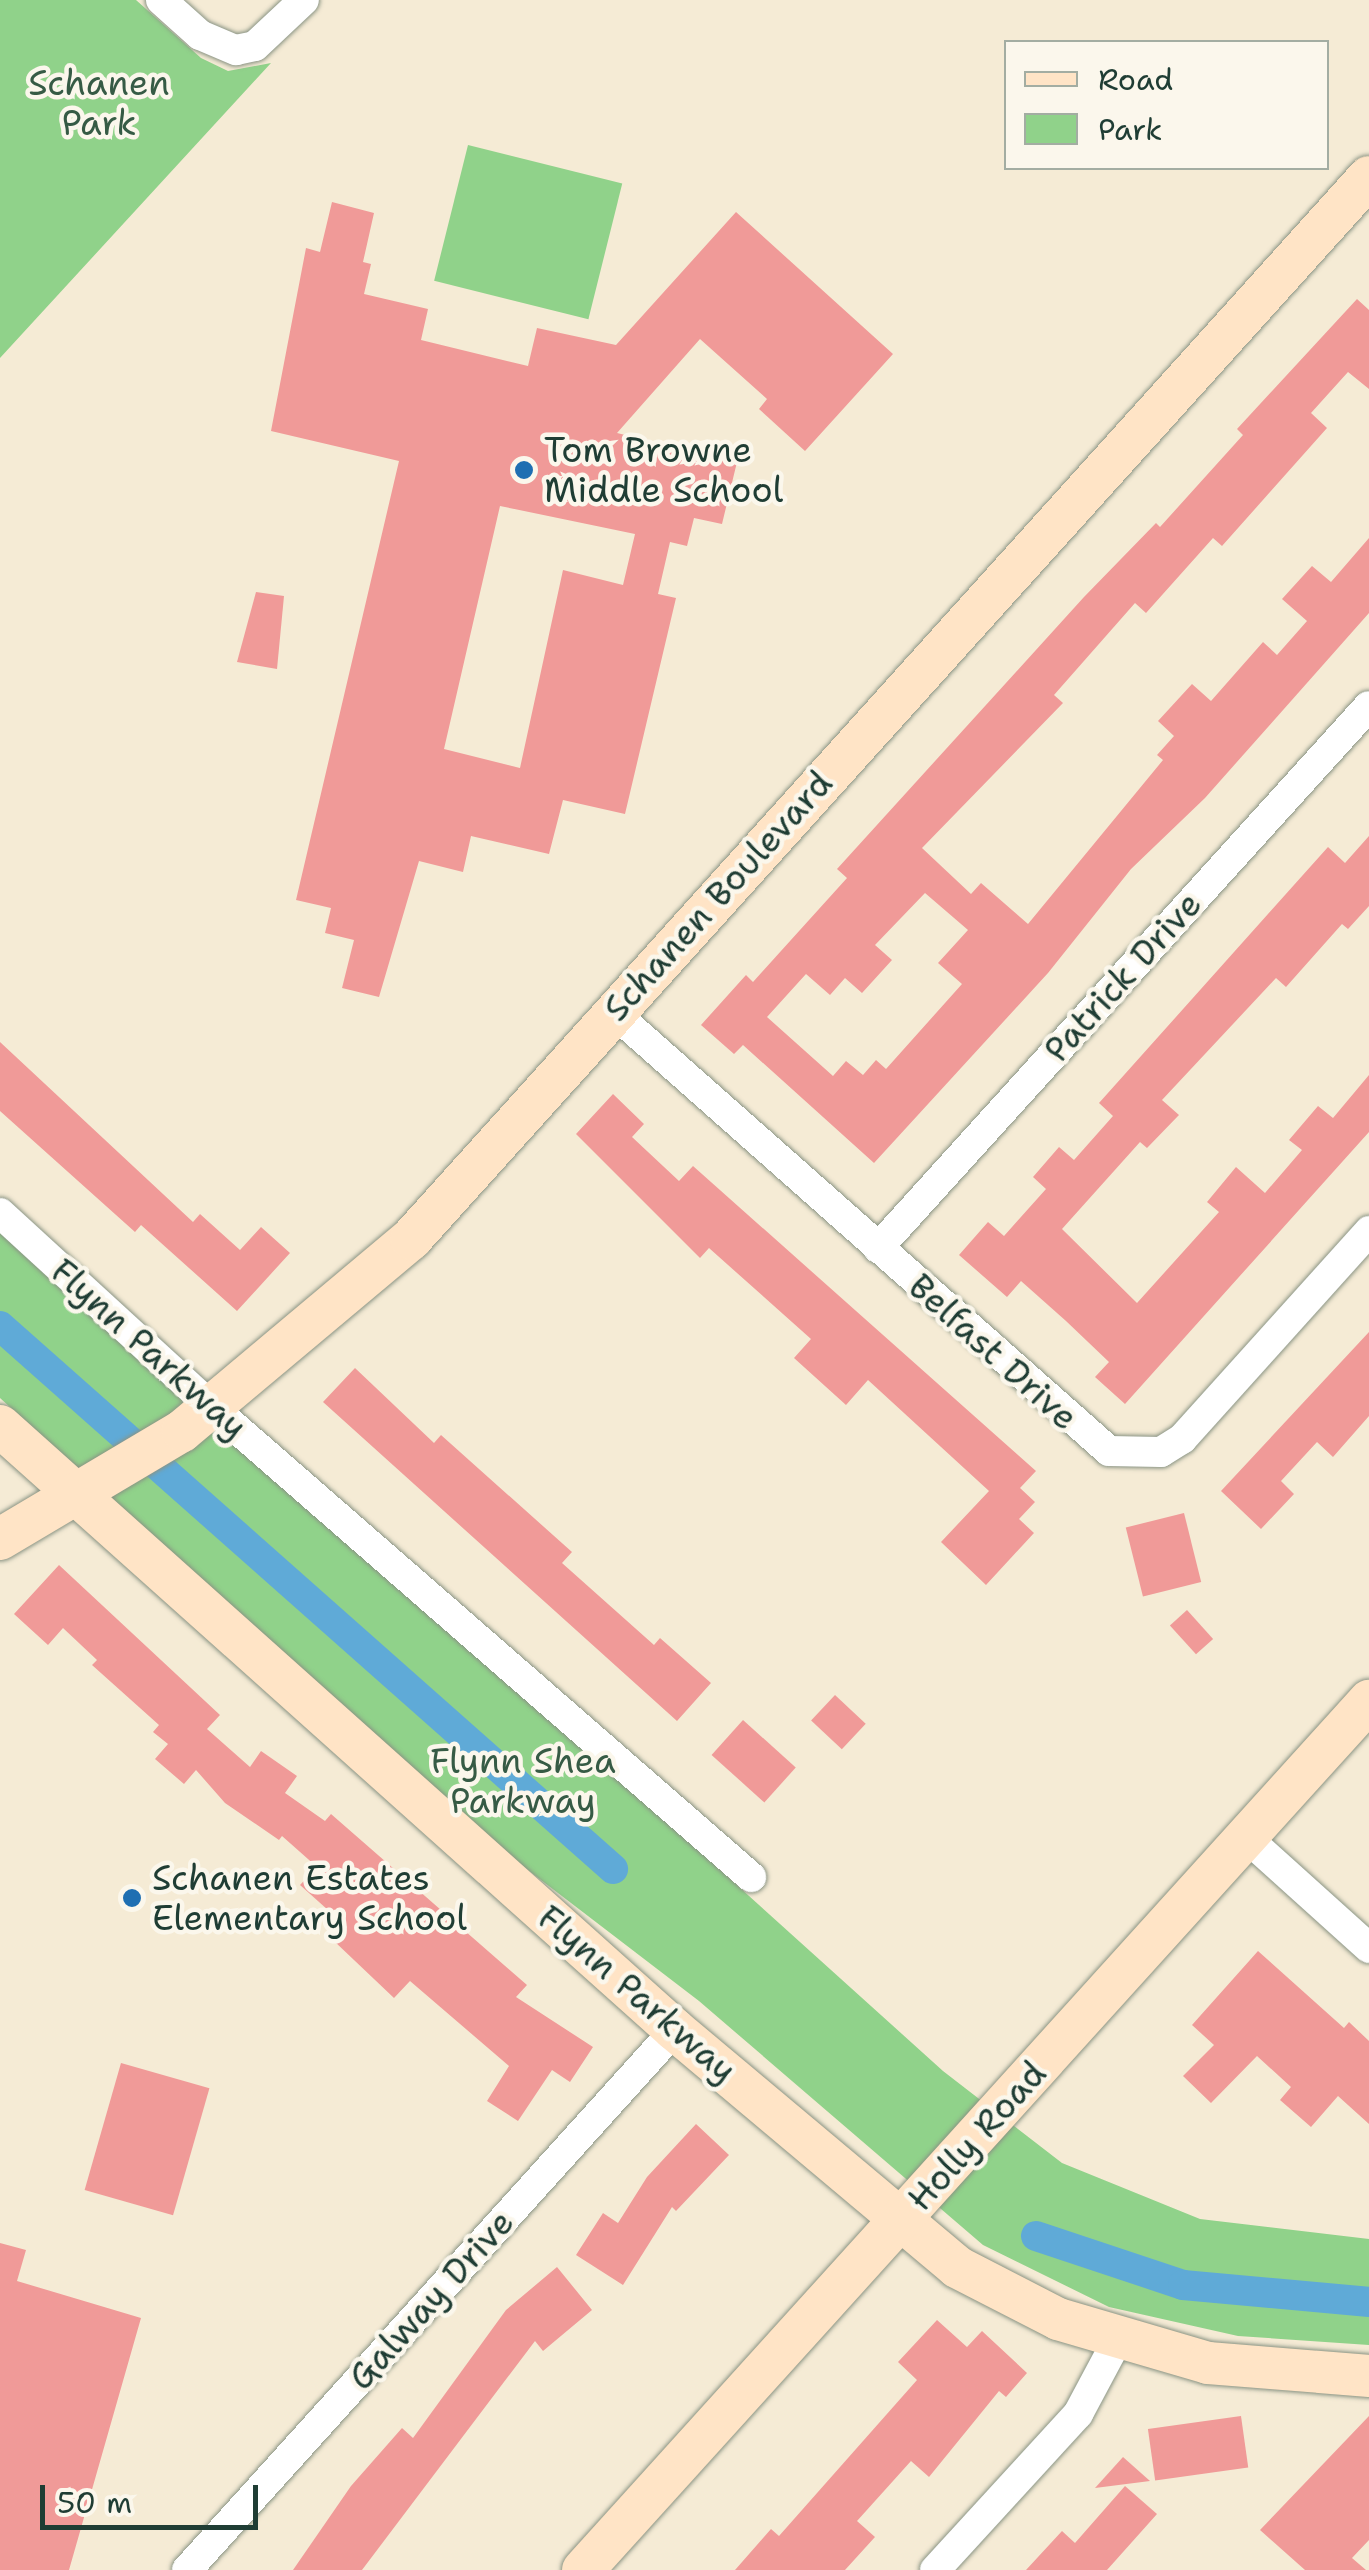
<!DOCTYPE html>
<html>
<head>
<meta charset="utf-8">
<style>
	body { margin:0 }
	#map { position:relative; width:1369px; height:2570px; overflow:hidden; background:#f5ebd5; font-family:"Shantell Sans",sans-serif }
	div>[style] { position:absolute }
	.green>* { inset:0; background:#90d28a; transform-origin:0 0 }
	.canal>* { height:30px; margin:-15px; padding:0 15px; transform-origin:15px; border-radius:15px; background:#5faad7 }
	.building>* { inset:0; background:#f09a98; transform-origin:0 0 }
	.roads { filter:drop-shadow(0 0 2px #8a9484) drop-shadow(0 0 2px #8a9484) }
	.street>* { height:30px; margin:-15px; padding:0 15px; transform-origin:15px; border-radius:15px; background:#fff }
	.secondary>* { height:42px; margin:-21px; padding:0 21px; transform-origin:21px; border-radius:21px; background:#ffe4c6 }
	.dots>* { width:28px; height:28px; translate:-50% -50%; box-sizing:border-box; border:5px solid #fbf7ec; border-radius:50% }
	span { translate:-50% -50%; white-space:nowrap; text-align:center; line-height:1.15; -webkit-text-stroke:9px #fbf7ec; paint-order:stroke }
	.park-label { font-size:35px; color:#365b45 }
	.poi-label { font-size:35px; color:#1f3d34 }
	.left { translate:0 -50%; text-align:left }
	.street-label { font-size:35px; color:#1f3d34 }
	.legend { position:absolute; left:1004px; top:40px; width:325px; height:130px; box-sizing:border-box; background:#fbf7ec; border:2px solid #a3ada2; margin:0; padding:12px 18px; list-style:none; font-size:30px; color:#1f3d34 }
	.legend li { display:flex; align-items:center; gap:20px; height:50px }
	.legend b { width:50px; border:2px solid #a3ada2 }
	.scale { position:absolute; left:40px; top:2485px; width:218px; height:45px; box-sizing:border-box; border:5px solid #1f3d34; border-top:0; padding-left:12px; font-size:30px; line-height:35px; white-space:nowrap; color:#1f3d34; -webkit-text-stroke:8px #fbf7ec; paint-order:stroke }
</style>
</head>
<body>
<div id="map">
	<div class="green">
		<div style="clip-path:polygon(0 0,136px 0,201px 58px,228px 71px,271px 63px,0 358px)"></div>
		<div style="left:468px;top:145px;width:159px;height:140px;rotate:14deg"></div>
		<div style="clip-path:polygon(0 1220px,943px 2071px,1062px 2163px,1200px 2219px,1369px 2239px,1369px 2345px,1238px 2336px,1109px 2307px,983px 2245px,699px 2001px,485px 1837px,0 1398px)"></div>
	</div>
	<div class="canal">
		<div style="left:0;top:1326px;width:819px;rotate:41.53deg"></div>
		<div style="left:1036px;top:2236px;width:155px;rotate:18.4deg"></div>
		<div style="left:1183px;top:2285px;width:187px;rotate:5.2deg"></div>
	</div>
	<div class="building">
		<div style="clip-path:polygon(evenodd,332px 202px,374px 213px,363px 262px,371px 264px,364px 294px,428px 309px,421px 340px,528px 366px,537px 328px,616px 345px,736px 212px,893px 354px,805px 451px,759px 409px,767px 399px,700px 339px,617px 433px,737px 462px,722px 524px,694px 518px,687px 546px,670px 542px,658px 594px,676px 598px,625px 814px,563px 800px,549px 854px,471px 836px,463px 872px,419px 861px,379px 997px,342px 988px,354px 940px,325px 933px,331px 908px,296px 900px,399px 461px,271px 431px,306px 248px,320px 252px,332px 202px,500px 506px,635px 534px,623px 585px,563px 570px,520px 768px,444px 749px,500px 506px)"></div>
		<div style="clip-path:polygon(evenodd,1357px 299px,1369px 310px,1369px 389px,1348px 372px,1311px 413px,1327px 428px,1222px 546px,1213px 538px,1146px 613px,1135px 603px,1054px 695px,1063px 703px,922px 848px,971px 894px,981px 883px,1028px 924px,1163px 760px,1157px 755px,1174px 736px,1158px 721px,1192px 684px,1211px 701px,1263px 642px,1277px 655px,1307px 621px,1282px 599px,1312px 566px,1331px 582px,1369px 538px,1369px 613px,1205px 798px,1131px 869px,1048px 973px,874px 1163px,743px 1045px,734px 1054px,701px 1025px,746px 975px,753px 982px,847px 878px,837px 869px,1084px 597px,1156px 523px,1160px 527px,1243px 435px,1237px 429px,1357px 299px,925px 893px,968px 930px,938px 963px,962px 984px,886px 1069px,876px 1060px,863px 1075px,846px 1061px,833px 1076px,767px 1017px,806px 974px,830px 995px,845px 978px,862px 993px,892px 960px,875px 945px,925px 893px)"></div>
		<div style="clip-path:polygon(256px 592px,284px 596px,277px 669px,237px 662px)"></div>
		<div style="clip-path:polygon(1369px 836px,1369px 906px,1348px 929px,1342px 924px,1286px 987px,1276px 978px,1162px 1100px,1179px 1115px,1147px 1148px,1140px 1142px,1062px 1229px,1137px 1303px,1219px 1212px,1207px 1202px,1236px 1167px,1265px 1193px,1302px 1150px,1289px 1140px,1318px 1106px,1333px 1118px,1369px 1075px,1369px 1132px,1125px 1404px,1095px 1377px,1109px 1362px,1066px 1321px,1021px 1281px,1007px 1297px,959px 1255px,988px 1222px,1004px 1236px,1046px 1189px,1033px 1177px,1059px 1147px,1074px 1160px,1113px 1116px,1099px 1103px,1328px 847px,1345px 863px)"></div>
		<div style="clip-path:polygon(0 1042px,193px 1222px,200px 1214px,240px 1250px,261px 1227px,290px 1253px,237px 1311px,141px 1225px,135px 1232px,0 1111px)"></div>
		<div style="clip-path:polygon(613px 1094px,644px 1124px,632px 1137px,679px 1181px,693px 1166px,1036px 1471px,1020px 1488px,1035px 1502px,1019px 1519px,1034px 1533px,986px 1585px,941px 1542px,989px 1491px,868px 1380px,846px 1405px,794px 1358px,811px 1339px,709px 1248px,700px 1258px,576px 1134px)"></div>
		<div style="clip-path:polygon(1369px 1332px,1369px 1416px,1333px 1457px,1317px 1442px,1281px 1481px,1294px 1494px,1261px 1529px,1221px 1491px)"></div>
		<div style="clip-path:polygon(355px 1368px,434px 1443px,441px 1435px,572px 1552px,562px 1563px,654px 1645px,660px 1638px,711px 1683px,677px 1721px,323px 1402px)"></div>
		<div style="left:1184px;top:1513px;width:71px;height:60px;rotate:76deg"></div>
		<div style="clip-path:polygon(59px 1565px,220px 1715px,207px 1729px,250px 1767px,261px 1751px,297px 1776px,285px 1793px,325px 1821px,331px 1814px,527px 1985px,516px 1997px,593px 2047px,570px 2082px,552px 2070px,518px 2121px,487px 2101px,509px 2066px,410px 1981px,394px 1998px,334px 1941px,347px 1927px,300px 1885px,317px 1867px,282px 1836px,279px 1840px,225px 1803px,196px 1770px,184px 1784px,155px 1759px,168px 1744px,153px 1732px,159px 1725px,92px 1665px,97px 1660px,63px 1628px,48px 1645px,14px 1614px)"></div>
		<div style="left:1187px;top:1610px;width:39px;height:23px;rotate:48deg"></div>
		<div style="left:835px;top:1695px;width:42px;height:35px;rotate:43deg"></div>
		<div style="left:743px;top:1720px;width:71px;height:47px;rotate:42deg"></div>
		<div style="clip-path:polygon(1258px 1951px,1344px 2028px,1349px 2022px,1369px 2041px,1369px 2124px,1338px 2096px,1311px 2127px,1280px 2100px,1291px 2087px,1257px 2056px,1211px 2103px,1183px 2076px,1214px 2045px,1192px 2025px)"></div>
		<div style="left:121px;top:2063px;width:92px;height:132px;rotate:16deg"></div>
		<div style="clip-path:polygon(696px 2124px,729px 2155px,676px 2211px,672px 2207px,623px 2285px,576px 2255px,603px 2213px,618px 2223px,647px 2177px)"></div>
		<div style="clip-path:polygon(0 2243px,26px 2250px,17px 2281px,141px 2318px,69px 2570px,0 2570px)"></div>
		<div style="clip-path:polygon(557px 2267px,592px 2310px,543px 2351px,535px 2341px,362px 2570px,293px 2570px,351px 2486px,402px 2428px,413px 2438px,506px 2310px)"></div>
		<div style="clip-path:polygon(937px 2320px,967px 2347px,982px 2331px,1027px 2373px,1006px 2397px,999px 2391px,929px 2477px,911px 2461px,857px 2521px,875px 2537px,845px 2570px,735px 2570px,771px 2529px,779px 2536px,917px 2380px,898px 2362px)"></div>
		<div style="left:1241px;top:2416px;width:52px;height:94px;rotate:82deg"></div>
		<div style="clip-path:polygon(1369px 2416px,1369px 2540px,1352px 2558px,1366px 2570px,1305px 2570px,1260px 2530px)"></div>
		<div style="clip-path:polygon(1123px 2457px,1150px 2481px,1095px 2488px)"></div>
		<div style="clip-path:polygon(1125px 2486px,1157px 2514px,1107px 2570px,1026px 2570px,1062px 2531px,1075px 2543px)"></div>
	</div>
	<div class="roads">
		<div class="street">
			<div style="left:161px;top:0;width:52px;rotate:41.9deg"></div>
			<div style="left:200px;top:35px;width:39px;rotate:23deg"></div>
			<div style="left:236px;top:50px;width:19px;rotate:-12deg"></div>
			<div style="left:255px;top:46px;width:67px;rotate:-43.2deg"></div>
			<div style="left:613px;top:1012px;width:662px;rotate:41.51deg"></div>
			<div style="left:1109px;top:1451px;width:52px;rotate:1.1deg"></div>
			<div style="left:1161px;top:1452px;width:25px;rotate:-32deg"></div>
			<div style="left:1182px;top:1439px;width:280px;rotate:-48deg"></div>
			<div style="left:0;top:1213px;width:289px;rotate:42.5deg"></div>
			<div style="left:213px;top:1408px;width:714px;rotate:41.08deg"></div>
			<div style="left:878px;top:1248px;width:731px;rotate:-47.83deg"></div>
			<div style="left:1248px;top:1839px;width:163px;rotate:42deg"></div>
			<div style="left:187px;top:2570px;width:728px;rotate:-47.9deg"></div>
			<div style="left:935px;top:2570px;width:212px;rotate:-47.5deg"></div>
			<div style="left:1078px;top:2414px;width:85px;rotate:-61.9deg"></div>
		</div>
		<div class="secondary">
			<div style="left:0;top:1426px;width:906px;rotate:41.82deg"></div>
			<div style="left:675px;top:2030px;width:368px;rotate:40deg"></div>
			<div style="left:957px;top:2267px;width:114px;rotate:27.2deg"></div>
			<div style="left:1058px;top:2319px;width:156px;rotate:16.3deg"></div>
			<div style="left:1208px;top:2363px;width:162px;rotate:4.6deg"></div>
			<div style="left:0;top:1539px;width:212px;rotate:-30.7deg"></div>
			<div style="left:182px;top:1431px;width:299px;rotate:-40deg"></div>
			<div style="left:411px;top:1239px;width:1430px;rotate:-47.95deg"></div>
			<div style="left:583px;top:2570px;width:1172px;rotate:-47.87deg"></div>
		</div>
	</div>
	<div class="dots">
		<div style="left:524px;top:470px;background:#1f6fb2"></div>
		<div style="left:132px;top:1898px;background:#1f6fb2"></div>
	</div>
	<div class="park-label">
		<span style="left:99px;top:103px">Schanen<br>Park</span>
		<span style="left:523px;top:1781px">Flynn Shea<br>Parkway</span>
	</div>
	<div class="poi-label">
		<span class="left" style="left:544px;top:470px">Tom Browne<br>Middle School</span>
		<span class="left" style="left:152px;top:1898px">Schanen Estates<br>Elementary School</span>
	</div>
	<div class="street-label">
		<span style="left:718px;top:896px;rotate:-48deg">Schanen Boulevard</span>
		<span style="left:1123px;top:977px;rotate:-48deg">Patrick Drive</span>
		<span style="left:149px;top:1349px;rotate:42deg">Flynn Parkway</span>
		<span style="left:993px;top:1352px;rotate:42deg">Belfast Drive</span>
		<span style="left:637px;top:1994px;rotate:41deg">Flynn Parkway</span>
		<span style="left:977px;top:2136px;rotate:-48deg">Holly Road</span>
		<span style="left:431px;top:2300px;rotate:-48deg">Galway Drive</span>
	</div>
	<ul class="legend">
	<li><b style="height:12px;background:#ffe4c6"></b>Road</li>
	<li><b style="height:28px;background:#90d28a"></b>Park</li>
	</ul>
	<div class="scale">50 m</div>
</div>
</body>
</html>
